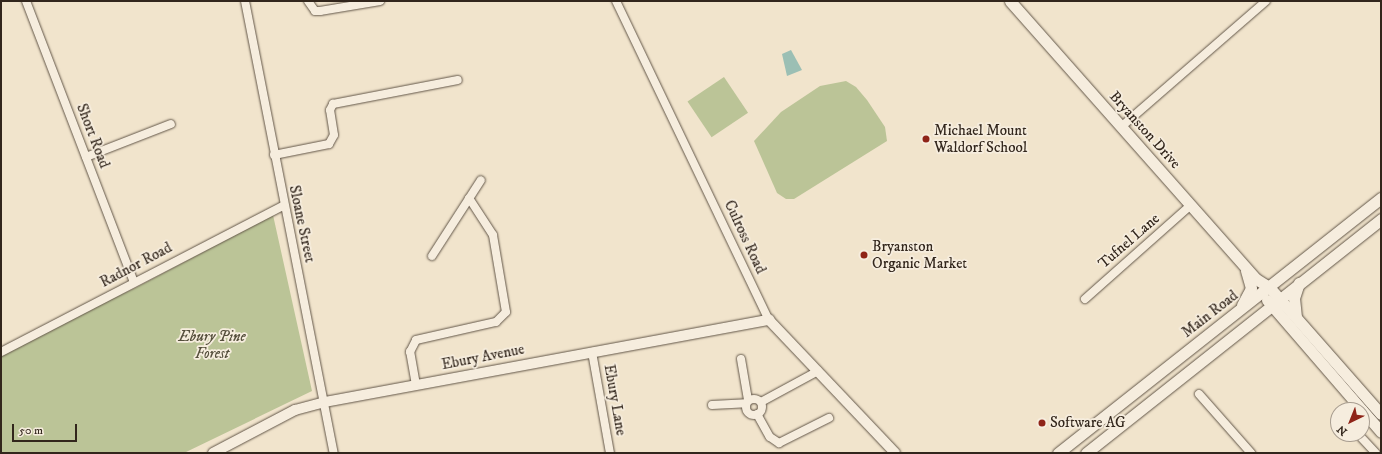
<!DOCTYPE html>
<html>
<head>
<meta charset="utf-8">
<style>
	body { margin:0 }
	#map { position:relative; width:1382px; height:454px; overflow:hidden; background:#f1e4cc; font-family:"IM FELL DW Pica",serif }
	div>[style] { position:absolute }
	.green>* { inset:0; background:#bbc497; transform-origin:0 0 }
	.water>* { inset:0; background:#9bbfb4 }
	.roads { filter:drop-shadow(0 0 1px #625648) drop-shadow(0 0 1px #625648) }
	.minor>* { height:8px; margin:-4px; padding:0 4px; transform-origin:4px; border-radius:4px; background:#f6edde }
	.minor>.ring { margin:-4px; padding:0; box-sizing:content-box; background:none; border:8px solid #f6edde; border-radius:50% }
	.tertiary>* { height:10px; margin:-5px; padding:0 5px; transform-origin:5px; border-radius:5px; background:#f6edde }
	.secondary>* { height:11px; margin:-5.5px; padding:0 5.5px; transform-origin:5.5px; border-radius:5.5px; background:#f6edde }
	.dots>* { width:11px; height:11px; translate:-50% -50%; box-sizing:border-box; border:2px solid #f6edde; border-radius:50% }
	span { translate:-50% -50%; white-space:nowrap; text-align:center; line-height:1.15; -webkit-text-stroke:3.5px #f6edde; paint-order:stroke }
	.poi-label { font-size:15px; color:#32261c }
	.left { translate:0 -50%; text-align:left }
	.street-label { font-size:15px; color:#32261c }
	.park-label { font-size:15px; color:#544e3b; font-style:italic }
	.frame { position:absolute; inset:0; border:2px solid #32261c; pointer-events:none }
	.north { position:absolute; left:1330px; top:402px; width:40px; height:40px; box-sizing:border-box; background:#f6edde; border:1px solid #a89d90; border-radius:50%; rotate:223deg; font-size:11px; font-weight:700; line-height:16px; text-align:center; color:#32261c }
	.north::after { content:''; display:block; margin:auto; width:14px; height:18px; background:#8f2418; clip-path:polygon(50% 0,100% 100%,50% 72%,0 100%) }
	.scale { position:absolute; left:12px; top:424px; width:65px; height:18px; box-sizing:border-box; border:2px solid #32261c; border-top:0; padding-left:5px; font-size:12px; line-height:14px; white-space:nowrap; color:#32261c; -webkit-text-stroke:3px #f6edde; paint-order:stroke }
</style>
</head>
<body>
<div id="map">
	<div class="green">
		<div style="left:724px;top:77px;width:43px;height:44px;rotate:56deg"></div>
		<div style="clip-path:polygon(846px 81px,856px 87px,867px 100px,885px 127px,887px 141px,794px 199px,786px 199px,777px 193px,754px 141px,781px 112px,820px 86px)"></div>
		<div style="clip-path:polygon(273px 215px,312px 391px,184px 453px,1px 453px,1px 351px,137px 287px)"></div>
	</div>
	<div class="water">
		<div style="clip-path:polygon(791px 50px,802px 70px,787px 76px,782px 54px)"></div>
	</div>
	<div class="roads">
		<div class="minor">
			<div style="left:26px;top:1px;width:301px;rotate:69deg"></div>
			<div style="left:245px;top:1px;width:461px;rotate:78.9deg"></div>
			<div style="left:308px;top:1px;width:12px;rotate:55deg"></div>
			<div style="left:315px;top:11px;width:5px"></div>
			<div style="left:320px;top:11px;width:61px;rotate:-9.5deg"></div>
			<div style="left:616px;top:1px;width:354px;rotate:64.4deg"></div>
			<div style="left:1121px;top:127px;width:192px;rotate:-41deg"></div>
			<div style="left:274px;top:155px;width:56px;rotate:-11.3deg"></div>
			<div style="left:329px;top:144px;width:10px;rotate:-61deg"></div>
			<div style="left:334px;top:135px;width:25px;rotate:-99deg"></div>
			<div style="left:330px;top:110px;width:7px;rotate:-63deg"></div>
			<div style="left:333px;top:104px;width:127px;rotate:-10.9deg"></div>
			<div style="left:86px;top:157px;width:91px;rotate:-21.2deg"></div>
			<div style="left:432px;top:256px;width:90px;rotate:-57.2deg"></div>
			<div style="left:1085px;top:299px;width:142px;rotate:-41.6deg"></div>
			<div style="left:1px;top:352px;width:319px;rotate:-27.4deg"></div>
			<div style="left:592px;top:352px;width:103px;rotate:79.9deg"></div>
			<div style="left:741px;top:359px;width:42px;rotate:80.3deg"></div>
			<div style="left:416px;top:385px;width:34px;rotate:-100deg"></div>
			<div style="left:410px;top:352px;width:13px;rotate:-63deg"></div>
			<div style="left:416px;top:340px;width:82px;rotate:-12.7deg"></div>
			<div style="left:496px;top:322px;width:14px;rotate:-45deg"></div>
			<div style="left:506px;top:312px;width:78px;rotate:-99.6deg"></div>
			<div style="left:493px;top:235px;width:44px;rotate:-123deg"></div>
			<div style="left:1199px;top:394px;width:79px;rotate:48.6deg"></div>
			<div class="ring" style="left:746px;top:399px;width:8px;height:8px"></div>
			<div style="left:761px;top:402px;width:65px;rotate:-28.5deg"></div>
			<div style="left:712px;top:405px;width:34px;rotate:-3deg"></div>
			<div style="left:757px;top:414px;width:26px;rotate:61deg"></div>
			<div style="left:770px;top:437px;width:11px;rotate:34deg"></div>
			<div style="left:779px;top:443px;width:56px;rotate:-26.6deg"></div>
			<div style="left:1358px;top:434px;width:26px;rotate:47deg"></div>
		</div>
		<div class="tertiary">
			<div style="left:213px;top:453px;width:93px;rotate:-27.7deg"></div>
			<div style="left:295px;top:410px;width:31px;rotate:-15deg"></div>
			<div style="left:325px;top:402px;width:452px;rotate:-10.5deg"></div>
			<div style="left:769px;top:320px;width:183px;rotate:46.5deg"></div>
		</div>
		<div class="secondary">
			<div style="left:1010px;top:1px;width:371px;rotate:48.5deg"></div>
			<div style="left:1256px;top:279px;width:15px;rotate:32deg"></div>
			<div style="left:1269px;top:287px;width:169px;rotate:48.6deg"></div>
			<div style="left:1267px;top:300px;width:145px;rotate:49.2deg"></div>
			<div style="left:1242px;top:305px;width:19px;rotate:-62deg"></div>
			<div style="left:1251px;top:288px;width:18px;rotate:-106deg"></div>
			<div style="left:1296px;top:317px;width:19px;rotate:-96deg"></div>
			<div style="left:1294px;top:298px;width:16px;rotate:-72deg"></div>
			<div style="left:1362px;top:410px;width:29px;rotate:49deg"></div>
			<div style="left:1058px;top:453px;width:412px;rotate:-38.3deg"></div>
			<div style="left:1086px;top:453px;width:377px;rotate:-38.4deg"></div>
		</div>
	</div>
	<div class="dots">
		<div style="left:926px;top:139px;background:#8f2418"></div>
		<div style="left:864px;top:255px;background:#8f2418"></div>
		<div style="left:1042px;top:423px;background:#8f2418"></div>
	</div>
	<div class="poi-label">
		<span class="left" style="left:934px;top:139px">Michael Mount<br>Waldorf School</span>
		<span class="left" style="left:872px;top:255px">Bryanston<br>Organic Market</span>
		<span class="left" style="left:1050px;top:423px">Software AG</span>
	</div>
	<div class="street-label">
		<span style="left:1145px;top:130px;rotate:48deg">Bryanston Drive</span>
		<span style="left:93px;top:136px;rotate:69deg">Short Road</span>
		<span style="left:302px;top:224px;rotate:78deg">Sloane Street</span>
		<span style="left:745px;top:237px;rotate:65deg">Culross Road</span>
		<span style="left:1129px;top:241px;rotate:-41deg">Tufnel Lane</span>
		<span style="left:136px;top:265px;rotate:-28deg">Radnor Road</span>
		<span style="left:1210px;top:314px;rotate:-38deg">Main Road</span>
		<span style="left:483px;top:357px;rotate:-11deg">Ebury Avenue</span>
		<span style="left:615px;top:400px;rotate:80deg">Ebury Lane</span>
	</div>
	<div class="park-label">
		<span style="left:212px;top:345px">Ebury Pine<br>Forest</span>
	</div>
	<div class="frame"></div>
	<div class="north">N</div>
	<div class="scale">50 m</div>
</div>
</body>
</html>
